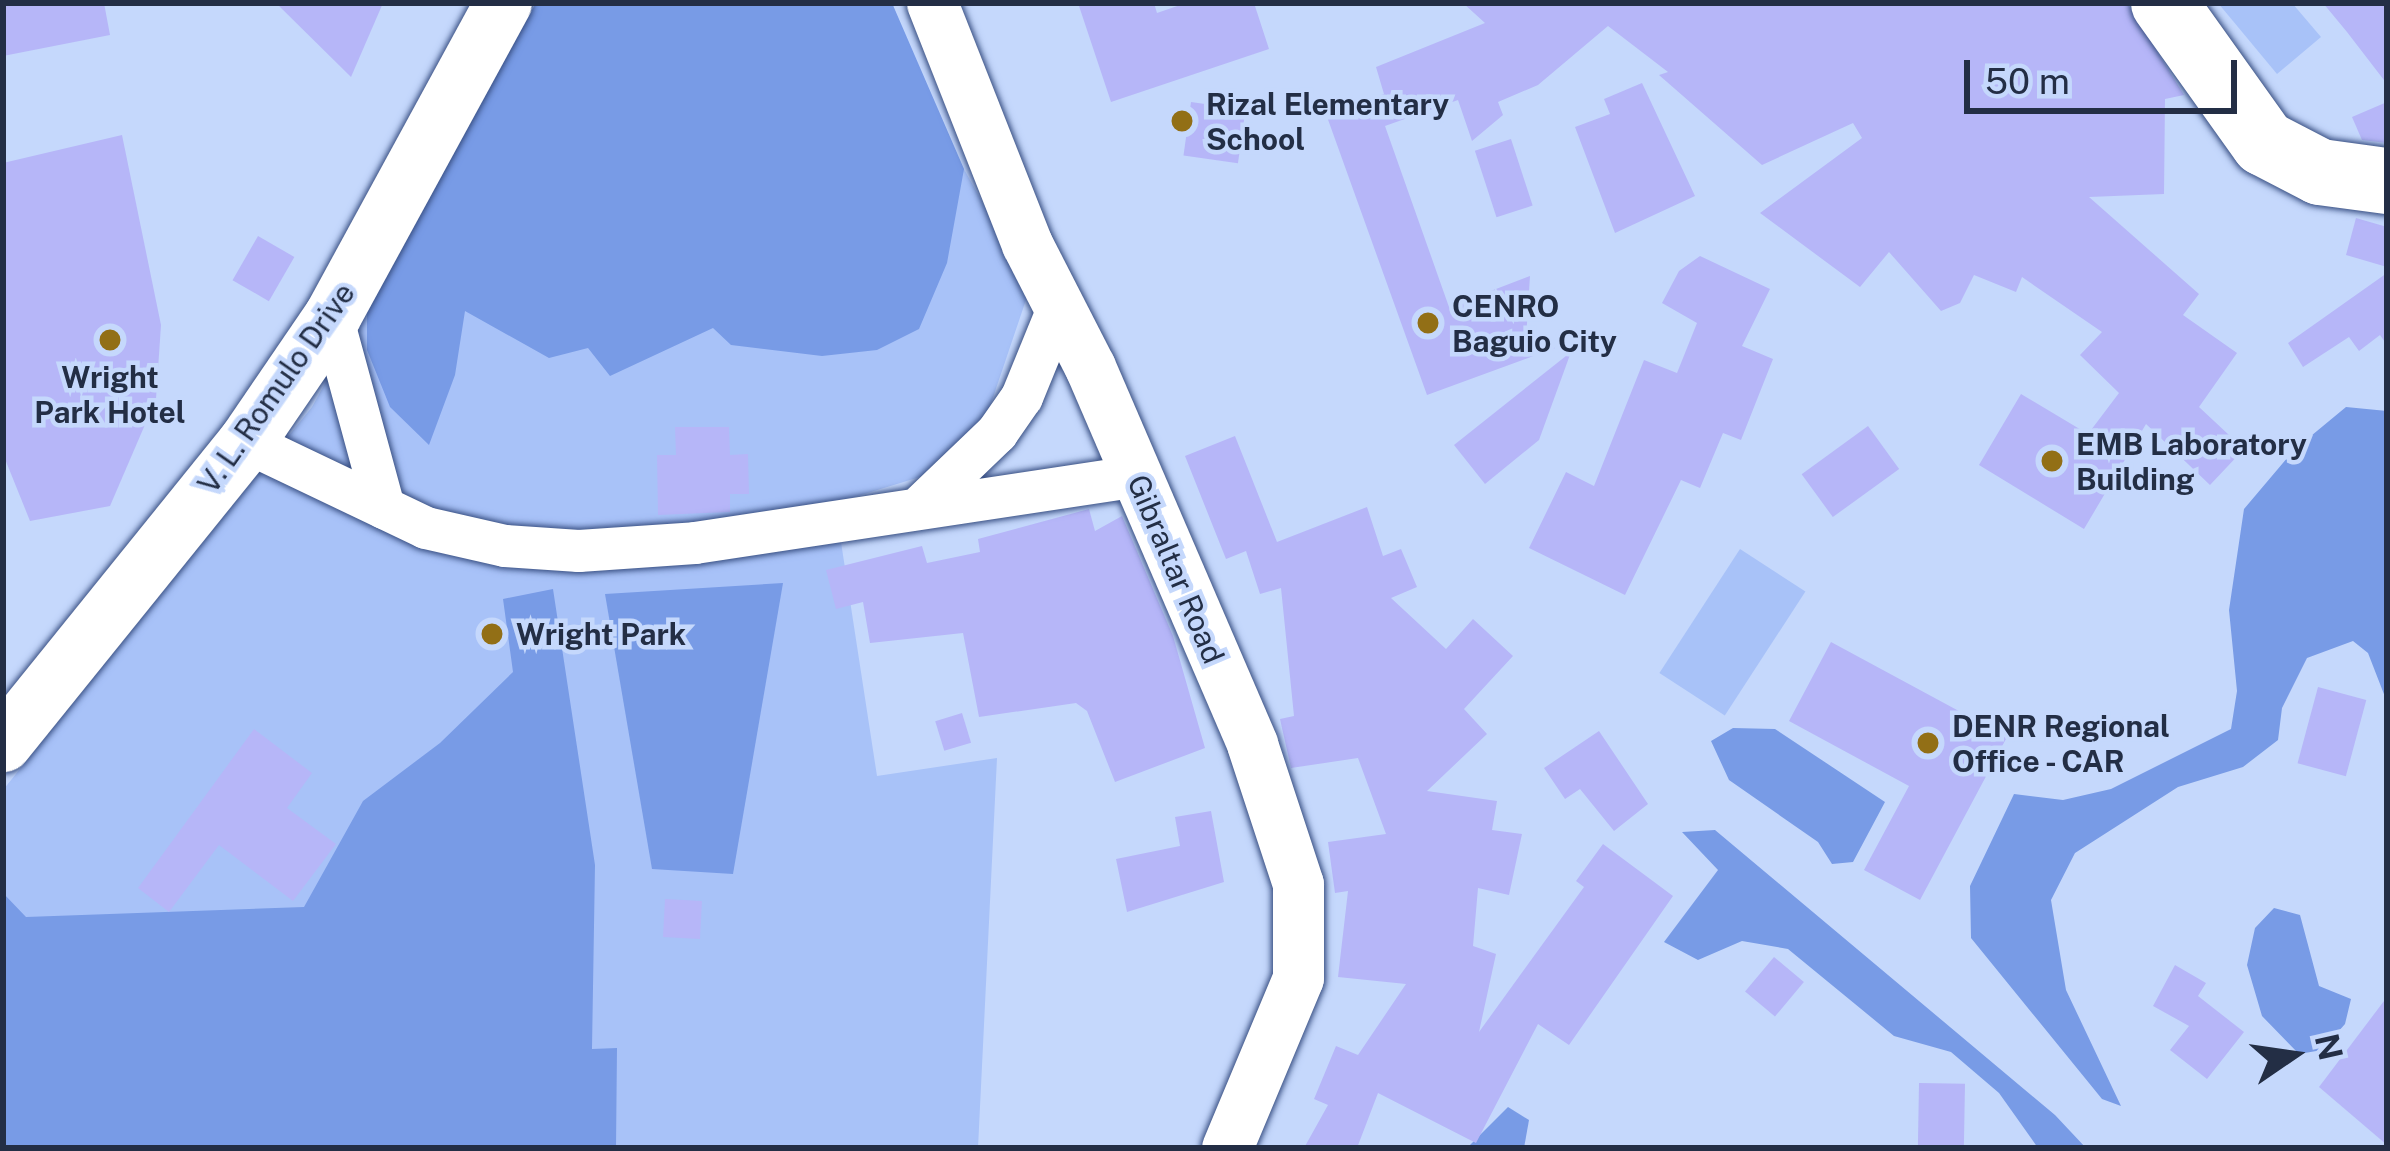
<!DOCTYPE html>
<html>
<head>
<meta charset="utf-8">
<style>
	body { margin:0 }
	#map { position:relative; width:2390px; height:1151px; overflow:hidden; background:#c5d8fc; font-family:"Public Sans",sans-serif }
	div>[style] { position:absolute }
	.green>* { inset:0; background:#a8c2f8; transform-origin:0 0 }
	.forest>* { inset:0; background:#789be6 }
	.building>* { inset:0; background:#b6b6f8; transform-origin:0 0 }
	.roads { filter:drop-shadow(0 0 3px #374e82) drop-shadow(0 0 3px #374e82) }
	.minor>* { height:42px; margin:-21px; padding:0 21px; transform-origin:21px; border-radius:21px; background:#fff }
	.tertiary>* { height:51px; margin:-25.5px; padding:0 25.5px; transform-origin:25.5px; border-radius:25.5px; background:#fff }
	.secondary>* { height:57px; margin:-28.5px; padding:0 28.5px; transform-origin:28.5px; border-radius:28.5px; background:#fff }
	.primary>* { height:66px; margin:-33px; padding:0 33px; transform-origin:33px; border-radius:33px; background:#fff }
	.dots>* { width:33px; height:33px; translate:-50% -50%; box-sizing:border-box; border:6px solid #c5d8fc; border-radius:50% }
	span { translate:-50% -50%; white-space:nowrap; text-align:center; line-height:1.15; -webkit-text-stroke:9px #c5d8fc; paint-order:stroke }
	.poi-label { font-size:30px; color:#232e45; font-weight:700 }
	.left { translate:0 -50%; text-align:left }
	.street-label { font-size:30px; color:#232e45 }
	.frame { position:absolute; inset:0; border:6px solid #232e45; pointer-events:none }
	.north { position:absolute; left:2234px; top:995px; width:120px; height:120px; -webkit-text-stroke:9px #c5d8fc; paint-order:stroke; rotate:77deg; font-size:33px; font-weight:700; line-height:48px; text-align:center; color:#232e45 }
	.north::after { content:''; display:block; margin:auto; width:42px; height:54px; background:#232e45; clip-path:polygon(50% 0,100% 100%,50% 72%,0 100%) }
	.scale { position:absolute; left:1964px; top:60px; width:273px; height:54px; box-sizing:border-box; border:6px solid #232e45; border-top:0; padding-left:15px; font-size:36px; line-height:42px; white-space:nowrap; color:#232e45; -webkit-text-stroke:9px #c5d8fc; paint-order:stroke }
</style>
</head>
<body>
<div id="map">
	<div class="green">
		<div style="clip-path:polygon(536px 3px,892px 3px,940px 126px,1030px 288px,982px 430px,923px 476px,835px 503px,877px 776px,997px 758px,978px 1148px,3px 1148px,3px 790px,312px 407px)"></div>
		<div style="clip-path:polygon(2218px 3px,2292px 3px,2321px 37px,2277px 74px)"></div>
		<div style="left:1740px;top:549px;width:78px;height:148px;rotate:33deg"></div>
	</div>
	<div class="forest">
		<div style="clip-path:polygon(536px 3px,892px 3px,964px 169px,947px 263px,919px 329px,877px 350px,822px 356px,731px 345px,713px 328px,610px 376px,588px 348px,549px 358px,465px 311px,455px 375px,429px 445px,390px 407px,367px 350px,367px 313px)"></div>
		<div style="clip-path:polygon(2346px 407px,2387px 411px,2387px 702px,2368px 653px,2353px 641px,2307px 658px,2282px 708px,2278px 740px,2243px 767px,2178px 787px,2075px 853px,2051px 900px,2066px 990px,2121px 1106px,2102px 1099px,1971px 938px,1970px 886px,2014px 794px,2063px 800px,2111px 789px,2231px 729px,2237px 691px,2229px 610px,2244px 509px,2294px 450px)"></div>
		<div style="clip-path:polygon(783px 583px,733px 874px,652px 869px,605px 594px)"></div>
		<div style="clip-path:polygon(553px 589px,595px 865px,592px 1049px,617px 1048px,616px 1148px,3px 1148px,3px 893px,26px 917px,304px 907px,363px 801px,440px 743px,513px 672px,503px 599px)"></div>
		<div style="clip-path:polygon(1733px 728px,1775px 729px,1885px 802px,1853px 862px,1832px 864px,1818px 842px,1729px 780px,1711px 741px)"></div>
		<div style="clip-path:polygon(1715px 830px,2055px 1115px,2086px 1148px,2038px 1148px,1999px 1093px,1951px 1052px,1894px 1036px,1788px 949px,1742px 941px,1698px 960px,1664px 942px,1718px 870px,1682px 832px)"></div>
		<div style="clip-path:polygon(2274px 908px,2300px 915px,2319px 986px,2351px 999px,2345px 1024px,2322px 1050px,2299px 1054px,2262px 1016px,2247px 965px,2255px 928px)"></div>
		<div style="clip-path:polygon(1508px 1107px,1529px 1120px,1524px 1148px,1467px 1148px)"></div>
	</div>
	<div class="building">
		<div style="clip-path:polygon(3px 3px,104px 3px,110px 35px,3px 56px)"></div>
		<div style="clip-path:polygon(276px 3px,383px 3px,351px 77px)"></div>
		<div style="clip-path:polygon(1078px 3px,1154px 3px,1157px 13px,1186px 3px,1254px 3px,1269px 49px,1111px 102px)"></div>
		<div style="clip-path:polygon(1463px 3px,2127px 3px,2184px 95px,2165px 99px,2164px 194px,2089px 197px,2199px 294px,2183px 315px,2237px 353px,2199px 407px,2244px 449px,2210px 485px,2146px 424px,2084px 529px,1979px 465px,2021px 394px,2088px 434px,2119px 393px,2080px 355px,2102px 332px,2022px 277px,2016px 292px,1974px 275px,1960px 303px,1941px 311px,1889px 252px,1860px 287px,1760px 213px,1862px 138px,1853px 123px,1762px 165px,1659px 75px,1668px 72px,1608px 26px,1538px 85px,1498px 102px,1503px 115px,1472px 141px,1458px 100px,1385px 126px,1449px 307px,1530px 276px,1526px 339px,1555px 348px,1427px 395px,1326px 114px,1384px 94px,1376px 67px,1485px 23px)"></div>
		<div style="clip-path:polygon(2323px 3px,2387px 3px,2387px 84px,2347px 32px)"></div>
		<div style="clip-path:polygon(1642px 83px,1695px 196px,1615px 233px,1575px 127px,1610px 114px,1604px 99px)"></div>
		<div style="left:1191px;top:102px;width:55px;height:54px;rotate:8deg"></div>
		<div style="clip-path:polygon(2387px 102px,2387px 143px,2362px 140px,2352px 117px)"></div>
		<div style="clip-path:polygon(122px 135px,161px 325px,156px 399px,110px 506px,30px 521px,3px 454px,3px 163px)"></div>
		<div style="left:1511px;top:139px;width:70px;height:38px;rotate:72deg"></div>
		<div style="clip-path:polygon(2356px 218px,2387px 227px,2387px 267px,2346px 255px)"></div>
		<div style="left:258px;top:236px;width:42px;height:51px;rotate:30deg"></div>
		<div style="clip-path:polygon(1700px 256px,1770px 289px,1742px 346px,1773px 359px,1741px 440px,1723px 433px,1700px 488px,1681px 480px,1625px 595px,1529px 548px,1566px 472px,1594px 486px,1644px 360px,1677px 373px,1697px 323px,1662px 303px,1679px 271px)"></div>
		<div style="clip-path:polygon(2387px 273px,2387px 345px,2380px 335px,2359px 351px,2349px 337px,2303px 367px,2288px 343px)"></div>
		<div style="clip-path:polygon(1571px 352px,1539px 440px,1485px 484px,1454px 445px)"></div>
		<div style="left:1868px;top:426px;width:53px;height:82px;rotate:54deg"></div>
		<div style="clip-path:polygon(675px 427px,729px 427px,730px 455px,748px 454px,749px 494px,730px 494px,730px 512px,658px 515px,657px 455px,676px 455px)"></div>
		<div style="clip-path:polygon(1235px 436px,1277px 542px,1367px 507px,1383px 556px,1401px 549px,1417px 587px,1391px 598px,1446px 649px,1473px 619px,1513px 656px,1464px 709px,1487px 734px,1427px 791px,1497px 801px,1492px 830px,1522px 834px,1509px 895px,1478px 888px,1473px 946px,1496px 954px,1479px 1032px,1584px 887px,1576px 881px,1603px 844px,1673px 896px,1569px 1045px,1538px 1024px,1476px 1143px,1378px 1093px,1357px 1148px,1304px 1148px,1328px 1105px,1314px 1099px,1336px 1046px,1358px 1055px,1406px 984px,1338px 977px,1348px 891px,1335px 893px,1328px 842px,1386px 834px,1358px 758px,1291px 768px,1280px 719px,1294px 716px,1281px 588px,1260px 594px,1246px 551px,1226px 559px,1185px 456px)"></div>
		<div style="clip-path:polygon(1089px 509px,1095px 531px,1122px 516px,1173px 636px,1205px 748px,1115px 782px,1087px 711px,1076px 703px,979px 717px,963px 633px,870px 643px,863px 602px,836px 609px,826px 570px,922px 546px,927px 563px,980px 552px,978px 539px)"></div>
		<div style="clip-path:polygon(1831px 642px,2007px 737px,1920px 900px,1864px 870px,1909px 786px,1789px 721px)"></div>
		<div style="left:2318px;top:687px;width:50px;height:79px;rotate:15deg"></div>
		<div style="left:962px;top:713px;width:31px;height:28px;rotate:73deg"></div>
		<div style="clip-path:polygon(254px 729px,312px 773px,287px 808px,336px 844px,293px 901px,219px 845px,169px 912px,138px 888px)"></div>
		<div style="clip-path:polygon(1599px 731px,1648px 804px,1614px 831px,1580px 789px,1565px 799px,1544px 768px)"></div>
		<div style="clip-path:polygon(1211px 811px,1224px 882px,1127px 912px,1116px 859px,1180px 846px,1175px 817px)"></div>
		<div style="left:665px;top:899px;width:37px;height:38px;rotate:3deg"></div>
		<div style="left:1774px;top:957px;width:39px;height:45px;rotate:40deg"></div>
		<div style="clip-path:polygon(2175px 965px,2206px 983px,2198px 996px,2244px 1032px,2207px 1079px,2170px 1050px,2189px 1026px,2153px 1006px)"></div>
		<div style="clip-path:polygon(2387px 997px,2387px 1145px,2319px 1087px)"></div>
		<div style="left:1919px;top:1083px;width:46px;height:64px;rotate:1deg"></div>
	</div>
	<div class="roads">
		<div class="minor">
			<div style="left:332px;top:316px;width:199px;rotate:74.8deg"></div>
			<div style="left:246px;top:442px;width:199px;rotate:25.5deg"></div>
			<div style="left:426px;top:528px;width:81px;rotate:12.8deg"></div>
			<div style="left:505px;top:546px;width:74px;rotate:3.9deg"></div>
			<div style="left:579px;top:551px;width:116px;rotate:-3.9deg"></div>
			<div style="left:695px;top:543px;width:447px;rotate:-8.6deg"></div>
			<div style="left:923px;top:504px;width:103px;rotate:-43.8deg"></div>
			<div style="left:997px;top:433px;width:44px;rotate:-55.2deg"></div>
			<div style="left:1022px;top:397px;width:100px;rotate:-67.8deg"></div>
		</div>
		<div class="tertiary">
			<div style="left:932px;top:3px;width:259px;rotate:68.5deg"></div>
			<div style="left:1027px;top:244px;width:138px;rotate:62.9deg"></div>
			<div style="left:1090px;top:367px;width:410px;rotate:66.7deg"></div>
			<div style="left:1252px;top:744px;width:147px;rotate:71.8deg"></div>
			<div style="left:1298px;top:884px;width:94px;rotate:90deg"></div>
			<div style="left:1298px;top:978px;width:184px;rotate:112.7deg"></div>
		</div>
		<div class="secondary">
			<div style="left:3px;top:743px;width:387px;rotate:-51.1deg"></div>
			<div style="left:246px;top:442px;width:153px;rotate:-55.7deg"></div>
			<div style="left:332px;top:316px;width:357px;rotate:-61.4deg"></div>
		</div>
		<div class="primary">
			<div style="left:2164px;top:3px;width:172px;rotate:54.5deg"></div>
			<div style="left:2264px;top:143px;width:63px;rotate:27.4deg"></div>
			<div style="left:2320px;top:172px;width:68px;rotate:7.7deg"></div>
		</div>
	</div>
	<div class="dots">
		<div style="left:1182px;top:121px;background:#926f16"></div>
		<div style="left:1428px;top:323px;background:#926f16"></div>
		<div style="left:110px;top:340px;background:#926f16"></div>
		<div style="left:2052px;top:461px;background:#926f16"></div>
		<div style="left:492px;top:634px;background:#926f16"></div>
		<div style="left:1928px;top:743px;background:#926f16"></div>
	</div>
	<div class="poi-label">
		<span class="left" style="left:1206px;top:121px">Rizal Elementary<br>School</span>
		<span class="left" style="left:1452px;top:323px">CENRO<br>Baguio City</span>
		<span style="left:110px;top:394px">Wright<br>Park Hotel</span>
		<span class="left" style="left:2076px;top:461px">EMB Laboratory<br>Building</span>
		<span class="left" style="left:516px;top:634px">Wright Park</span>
		<span class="left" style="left:1952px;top:743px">DENR Regional<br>Office - CAR</span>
	</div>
	<div class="street-label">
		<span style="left:276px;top:388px;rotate:-55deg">V. L. Romulo Drive</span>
		<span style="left:1176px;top:569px;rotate:67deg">Gibraltar Road</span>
	</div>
	<div class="frame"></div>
	<div class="north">N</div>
	<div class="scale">50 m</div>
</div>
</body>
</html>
